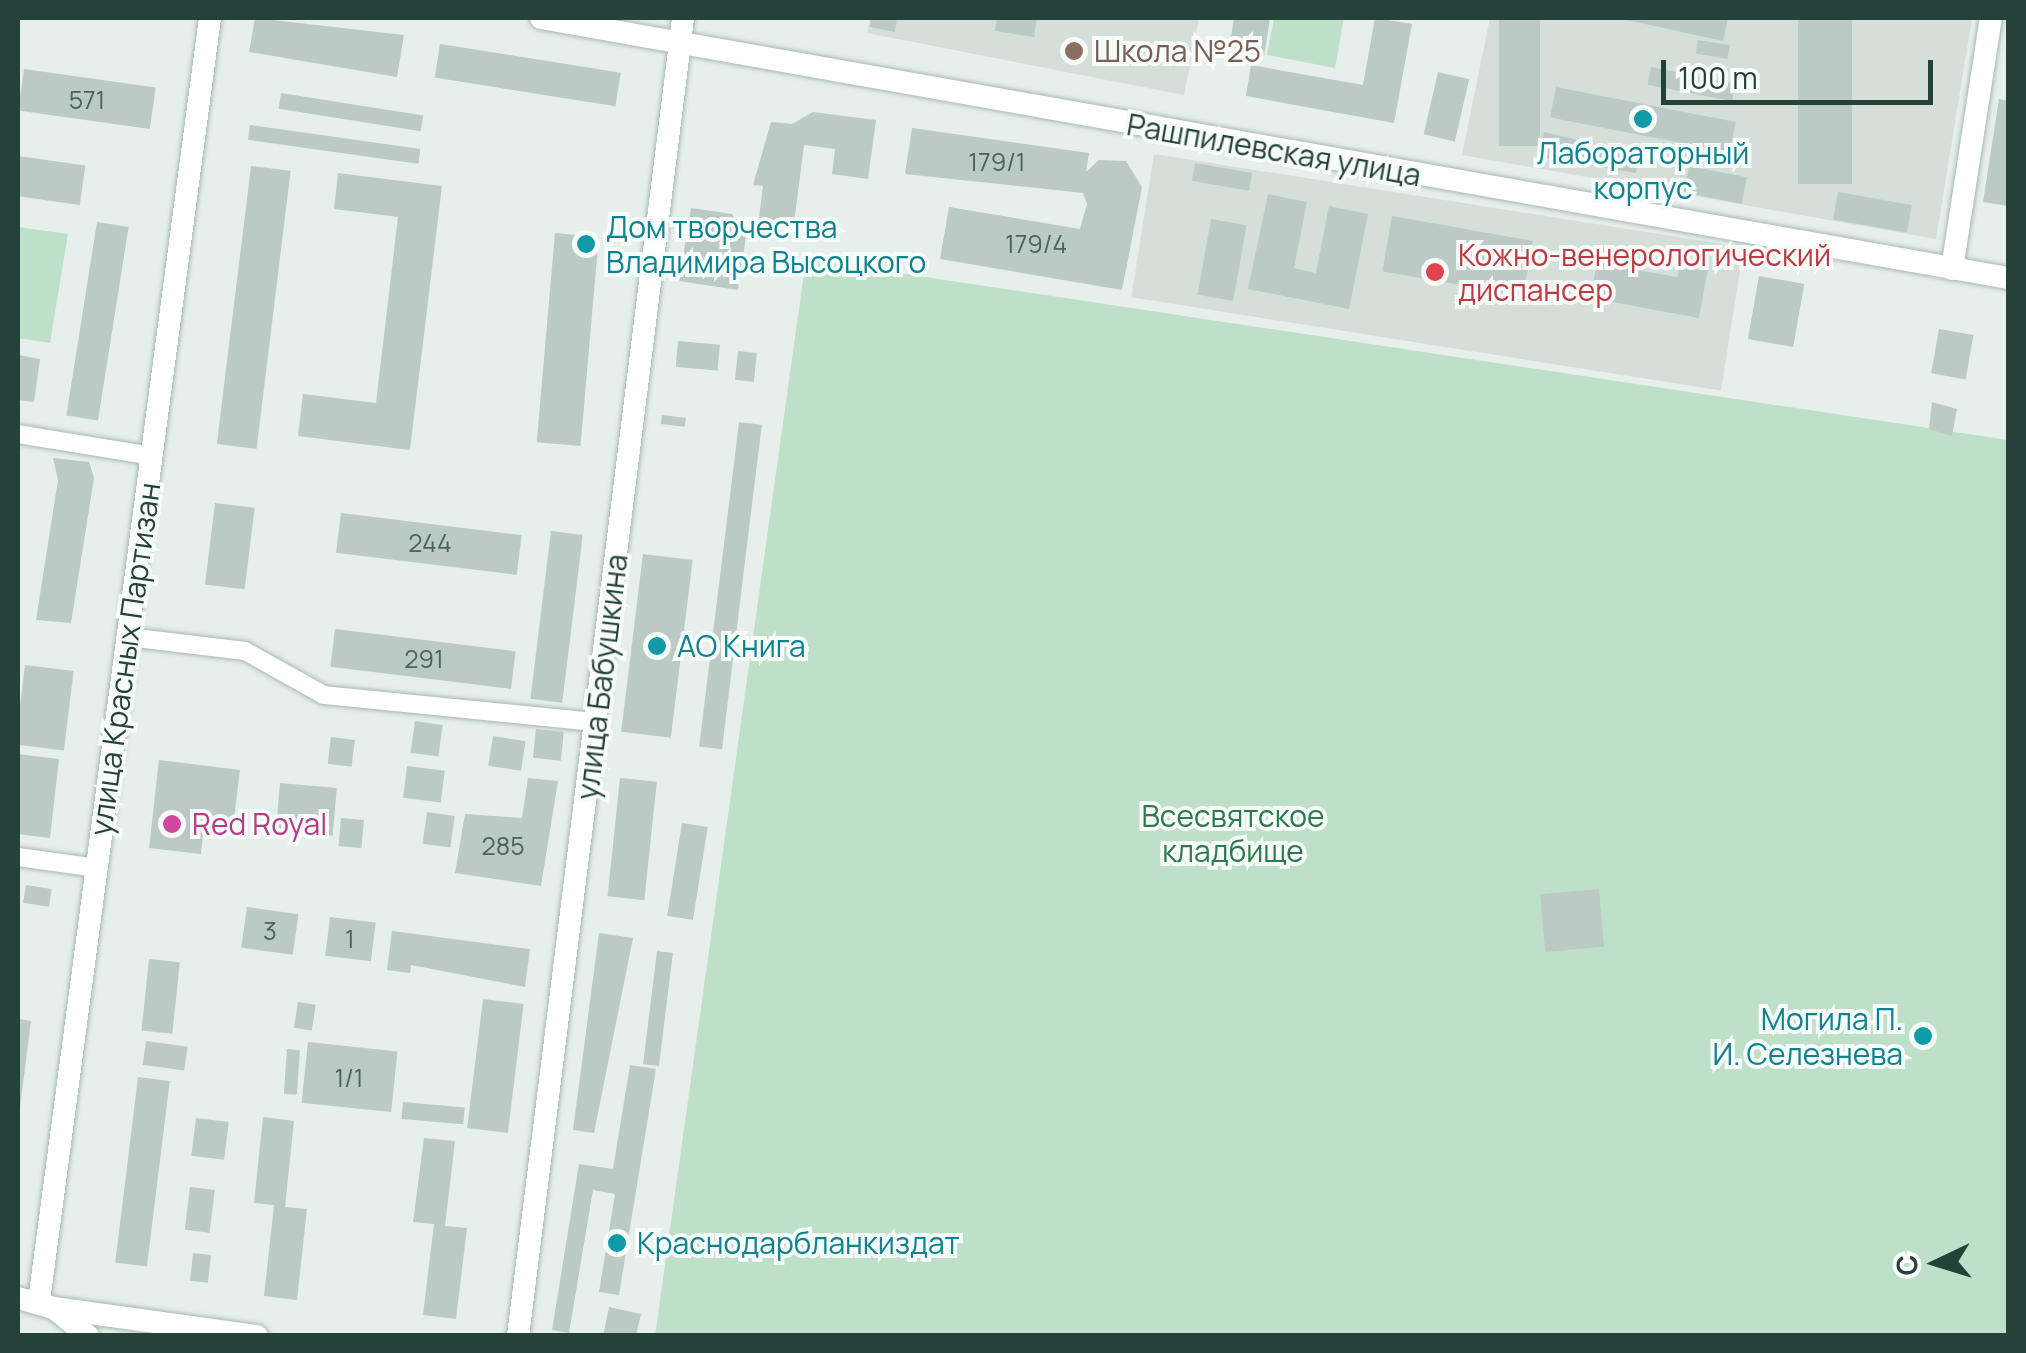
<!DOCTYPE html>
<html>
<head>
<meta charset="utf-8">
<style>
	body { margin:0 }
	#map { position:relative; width:2026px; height:1353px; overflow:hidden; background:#e6efeb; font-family:Manrope,sans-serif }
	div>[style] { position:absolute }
	.built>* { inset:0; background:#d4dfda; transform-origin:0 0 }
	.green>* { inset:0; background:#bfe0c8 }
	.building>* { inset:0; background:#bbcac4; transform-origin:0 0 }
	.roads { filter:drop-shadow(0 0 2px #a8b8b2) drop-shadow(0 0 2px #a8b8b2) }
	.street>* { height:18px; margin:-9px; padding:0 9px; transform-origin:9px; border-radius:9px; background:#fff }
	.secondary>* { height:22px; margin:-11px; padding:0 11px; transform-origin:11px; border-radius:11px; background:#fff }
	.dots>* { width:28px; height:28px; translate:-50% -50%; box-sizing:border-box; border:5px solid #f7fbf9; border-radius:50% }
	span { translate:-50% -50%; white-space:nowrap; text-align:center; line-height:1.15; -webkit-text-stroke:8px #f7fbf9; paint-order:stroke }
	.number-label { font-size:25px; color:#4a645c }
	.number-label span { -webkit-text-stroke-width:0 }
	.education-label { font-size:30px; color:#785e54 }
	.left { translate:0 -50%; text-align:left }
	.street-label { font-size:30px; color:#24423a }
	.culture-label { font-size:30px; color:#0d838f }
	.right { translate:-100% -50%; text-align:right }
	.health-label { font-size:30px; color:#be3a42 }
	.park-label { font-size:30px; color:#2d7a4b }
	.hotel-label { font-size:30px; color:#b23c85 }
	.frame { position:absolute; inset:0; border:20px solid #24423a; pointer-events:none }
	.north { position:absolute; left:1886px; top:1213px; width:100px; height:100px; -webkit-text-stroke:8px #f7fbf9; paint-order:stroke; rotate:266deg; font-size:28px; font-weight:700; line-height:40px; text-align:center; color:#24423a }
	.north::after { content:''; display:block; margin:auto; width:35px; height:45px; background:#24423a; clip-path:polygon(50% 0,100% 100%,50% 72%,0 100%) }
	.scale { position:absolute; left:1661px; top:60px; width:272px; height:45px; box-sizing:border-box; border:5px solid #24423a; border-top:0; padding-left:12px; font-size:30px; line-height:35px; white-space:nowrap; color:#24423a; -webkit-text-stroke:8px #f7fbf9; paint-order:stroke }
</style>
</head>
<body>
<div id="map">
	<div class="built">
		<div style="clip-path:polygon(870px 18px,1199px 18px,1184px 95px,867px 33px)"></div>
		<div style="clip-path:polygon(1490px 18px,1972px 18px,1936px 239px,1462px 155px)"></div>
		<div style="left:1154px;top:154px;width:597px;height:145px;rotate:9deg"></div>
	</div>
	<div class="green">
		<div style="clip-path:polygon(1274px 18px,1344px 18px,1335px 68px,1267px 55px)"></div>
		<div style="clip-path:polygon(18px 227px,68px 234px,50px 343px,18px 338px)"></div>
		<div style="clip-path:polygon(806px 259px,2008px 440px,2008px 1335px,655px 1336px)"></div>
	</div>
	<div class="building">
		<div style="clip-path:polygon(255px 18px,404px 35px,397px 77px,249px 52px)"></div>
		<div style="clip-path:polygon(871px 18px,897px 18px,895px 32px,870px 27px)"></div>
		<div style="clip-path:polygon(997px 18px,1037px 18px,1034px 37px,995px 31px)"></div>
		<div style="clip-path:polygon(1234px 18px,1270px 18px,1264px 56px,1229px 50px)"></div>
		<div style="clip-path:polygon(1375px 18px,1412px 24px,1394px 123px,1246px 96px,1251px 65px,1363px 85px)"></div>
		<div style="left:1499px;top:18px;width:41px;height:128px"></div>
		<div style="clip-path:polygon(1618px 18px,1728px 18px,1723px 41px)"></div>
		<div style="left:1798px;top:18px;width:54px;height:166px"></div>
		<div style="left:1698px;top:40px;width:32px;height:14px;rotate:9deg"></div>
		<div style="left:440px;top:44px;width:183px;height:34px;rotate:9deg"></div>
		<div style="left:1651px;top:67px;width:86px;height:18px;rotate:11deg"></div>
		<div style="left:24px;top:69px;width:133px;height:42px;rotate:8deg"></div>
		<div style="left:1438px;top:72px;width:32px;height:64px;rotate:13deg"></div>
		<div style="left:1556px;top:87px;width:183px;height:31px;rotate:11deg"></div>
		<div style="left:281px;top:93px;width:144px;height:16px;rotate:9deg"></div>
		<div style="clip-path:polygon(1999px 99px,2008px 101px,2008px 206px,1983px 202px)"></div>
		<div style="clip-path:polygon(813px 112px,876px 120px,868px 179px,832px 174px,835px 149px,804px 145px,794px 223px,759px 218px,763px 186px,753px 185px,771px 122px,792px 124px)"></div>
		<div style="left:250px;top:125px;width:172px;height:15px;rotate:8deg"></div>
		<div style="clip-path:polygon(912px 128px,1089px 153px,1086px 172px,1099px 160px,1126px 161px,1142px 187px,1122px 290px,940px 259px,949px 207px,1080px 229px,1087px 204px,1083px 193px,905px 174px)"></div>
		<div style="clip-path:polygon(1544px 132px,1639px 154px,1636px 173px,1540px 157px)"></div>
		<div style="left:18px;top:156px;width:68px;height:40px;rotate:8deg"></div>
		<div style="left:1195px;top:163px;width:58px;height:18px;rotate:10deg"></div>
		<div style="left:251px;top:166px;width:40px;height:280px;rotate:7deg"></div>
		<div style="left:1689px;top:166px;width:59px;height:27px;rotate:11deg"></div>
		<div style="clip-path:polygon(338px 173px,442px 186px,410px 450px,298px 436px,303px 394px,376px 403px,398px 217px,334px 209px)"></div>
		<div style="left:1838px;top:192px;width:75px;height:28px;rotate:10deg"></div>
		<div style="clip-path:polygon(1268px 194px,1307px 202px,1294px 268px,1316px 273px,1329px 206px,1368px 214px,1349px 309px,1248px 289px)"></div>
		<div style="clip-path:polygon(691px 208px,732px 214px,746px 236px,738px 290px,679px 281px)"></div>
		<div style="left:1392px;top:216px;width:143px;height:56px;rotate:10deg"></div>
		<div style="left:1211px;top:219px;width:36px;height:77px;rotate:10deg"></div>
		<div style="left:97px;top:222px;width:32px;height:196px;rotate:9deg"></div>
		<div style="left:555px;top:233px;width:44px;height:210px;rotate:5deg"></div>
		<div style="clip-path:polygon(1599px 247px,1628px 253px,1625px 268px,1677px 277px,1680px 264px,1708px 269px,1699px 318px,1591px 298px)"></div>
		<div style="left:1759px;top:276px;width:46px;height:64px;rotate:10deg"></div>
		<div style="left:1939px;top:329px;width:35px;height:45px;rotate:10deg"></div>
		<div style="left:678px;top:341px;width:42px;height:26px;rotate:5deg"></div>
		<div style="left:738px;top:351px;width:19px;height:29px;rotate:6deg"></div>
		<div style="clip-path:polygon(18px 355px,40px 359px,34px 402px,18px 400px)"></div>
		<div style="clip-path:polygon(1932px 402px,1957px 409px,1952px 436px,1929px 429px)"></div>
		<div style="left:662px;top:415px;width:24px;height:9px;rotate:7deg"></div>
		<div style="left:739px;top:422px;width:23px;height:327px;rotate:7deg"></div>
		<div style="clip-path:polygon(53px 458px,89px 462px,94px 478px,71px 623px,36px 620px,58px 480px)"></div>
		<div style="left:215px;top:503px;width:40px;height:82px;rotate:7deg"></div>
		<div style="left:341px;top:513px;width:182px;height:40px;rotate:7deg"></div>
		<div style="left:551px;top:531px;width:32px;height:169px;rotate:7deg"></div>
		<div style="left:643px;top:554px;width:50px;height:179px;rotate:7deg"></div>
		<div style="left:335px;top:629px;width:182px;height:38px;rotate:7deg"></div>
		<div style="left:25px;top:665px;width:49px;height:80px;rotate:7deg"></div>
		<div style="left:415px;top:721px;width:28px;height:32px;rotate:8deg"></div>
		<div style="left:536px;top:729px;width:28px;height:29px;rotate:6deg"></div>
		<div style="left:493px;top:736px;width:33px;height:30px;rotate:9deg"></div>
		<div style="left:331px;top:737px;width:24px;height:27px;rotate:7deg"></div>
		<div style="clip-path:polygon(18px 754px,59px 759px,50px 838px,18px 834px)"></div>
		<div style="clip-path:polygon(159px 760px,240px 770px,234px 819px,205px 815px,201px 854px,149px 848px)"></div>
		<div style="left:407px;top:766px;width:38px;height:32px;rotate:7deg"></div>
		<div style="clip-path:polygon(528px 778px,558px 781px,541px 886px,455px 873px,465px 814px,522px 818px)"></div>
		<div style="left:620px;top:778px;width:37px;height:119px;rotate:6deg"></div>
		<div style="left:280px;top:783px;width:57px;height:48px;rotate:5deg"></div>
		<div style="left:427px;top:812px;width:28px;height:32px;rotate:8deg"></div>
		<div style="left:341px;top:818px;width:23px;height:28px;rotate:5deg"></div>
		<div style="left:682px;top:823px;width:26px;height:94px;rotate:9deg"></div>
		<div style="left:26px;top:885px;width:26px;height:18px;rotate:9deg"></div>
		<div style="left:1599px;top:889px;width:58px;height:59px;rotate:85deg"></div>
		<div style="left:247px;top:907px;width:52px;height:41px;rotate:8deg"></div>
		<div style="left:330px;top:917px;width:46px;height:39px;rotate:7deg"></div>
		<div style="clip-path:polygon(392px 931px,530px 949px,525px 987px,411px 965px,410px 973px,387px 970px)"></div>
		<div style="clip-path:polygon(599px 933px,633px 938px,594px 1133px,573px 1130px)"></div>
		<div style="left:657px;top:951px;width:16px;height:114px;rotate:7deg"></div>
		<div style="left:149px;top:959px;width:31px;height:72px;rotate:6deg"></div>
		<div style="left:483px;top:999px;width:41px;height:130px;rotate:7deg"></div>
		<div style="left:298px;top:1002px;width:18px;height:26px;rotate:9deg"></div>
		<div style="clip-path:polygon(18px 1019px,31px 1021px,20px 1107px,18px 1107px)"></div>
		<div style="left:146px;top:1041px;width:42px;height:24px;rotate:8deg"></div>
		<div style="left:308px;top:1042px;width:90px;height:61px;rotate:6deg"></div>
		<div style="left:287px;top:1049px;width:13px;height:45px;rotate:4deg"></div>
		<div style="clip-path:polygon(630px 1065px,656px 1069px,619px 1295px,599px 1292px,615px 1194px,593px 1190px,569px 1333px,552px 1330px,579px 1164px,613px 1169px)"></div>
		<div style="left:138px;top:1077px;width:32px;height:187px;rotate:7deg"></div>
		<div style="left:403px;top:1102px;width:62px;height:17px;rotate:5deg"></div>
		<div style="clip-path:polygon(263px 1117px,294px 1121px,285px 1207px,307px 1209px,297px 1300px,264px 1296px,274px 1205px,254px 1203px)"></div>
		<div style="left:196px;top:1118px;width:33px;height:38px;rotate:7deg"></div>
		<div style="clip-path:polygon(424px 1138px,455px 1141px,445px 1226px,467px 1228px,456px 1319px,423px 1315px,434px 1224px,413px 1222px)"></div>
		<div style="left:190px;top:1187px;width:25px;height:43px;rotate:7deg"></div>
		<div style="left:193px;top:1253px;width:18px;height:28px;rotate:6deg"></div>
		<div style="clip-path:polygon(609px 1307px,641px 1314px,636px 1336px,603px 1336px)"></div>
	</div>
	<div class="roads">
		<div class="street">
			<div style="left:18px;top:434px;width:136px;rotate:9.3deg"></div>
			<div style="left:128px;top:637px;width:118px;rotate:6.8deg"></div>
			<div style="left:245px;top:651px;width:90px;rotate:29.1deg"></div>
			<div style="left:324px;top:695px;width:273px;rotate:5.7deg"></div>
			<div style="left:18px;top:857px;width:80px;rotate:7.9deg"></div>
		</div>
		<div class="secondary">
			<div style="left:541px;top:18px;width:1490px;rotate:10.05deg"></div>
			<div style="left:1952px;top:269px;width:254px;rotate:-81.2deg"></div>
			<div style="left:18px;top:1298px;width:37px;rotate:16deg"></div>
			<div style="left:54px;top:1308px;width:44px;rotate:39.5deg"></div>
			<div style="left:39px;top:1301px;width:1294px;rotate:-82.41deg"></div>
			<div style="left:54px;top:1308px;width:205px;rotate:7.9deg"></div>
			<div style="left:518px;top:1336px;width:1328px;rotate:-82.86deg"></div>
		</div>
	</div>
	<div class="dots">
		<div style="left:1074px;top:51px;background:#8d6e63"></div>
		<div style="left:1643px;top:119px;background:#0f9aa8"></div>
		<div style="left:586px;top:244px;background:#0f9aa8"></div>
		<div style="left:1435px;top:272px;background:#e0444e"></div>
		<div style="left:657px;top:646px;background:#0f9aa8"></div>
		<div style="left:172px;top:824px;background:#d1479c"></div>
		<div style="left:1923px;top:1036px;background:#0f9aa8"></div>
		<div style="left:617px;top:1243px;background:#0f9aa8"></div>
	</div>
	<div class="number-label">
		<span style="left:87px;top:100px">571</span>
		<span style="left:997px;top:162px">179/1</span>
		<span style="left:1036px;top:244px">179/4</span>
		<span style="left:430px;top:543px">244</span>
		<span style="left:424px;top:659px">291</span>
		<span style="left:503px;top:846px">285</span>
		<span style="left:270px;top:931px">3</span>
		<span style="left:350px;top:939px">1</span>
		<span style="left:349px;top:1078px">1/1</span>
	</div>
	<div class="education-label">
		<span class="left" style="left:1094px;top:51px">Школа №25</span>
	</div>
	<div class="street-label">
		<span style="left:1274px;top:150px;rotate:10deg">Рашпилевская улица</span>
		<span style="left:125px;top:659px;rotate:-82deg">улица Красных Партизан</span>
		<span style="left:602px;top:677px;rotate:-83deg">улица Бабушкина</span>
	</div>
	<div class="culture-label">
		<span style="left:1643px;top:170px">Лабораторный<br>корпус</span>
		<span class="left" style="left:606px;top:244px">Дом творчества<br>Владимира Высоцкого</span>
		<span class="left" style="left:677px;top:646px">АО Книга</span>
		<span class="right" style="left:1903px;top:1036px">Могила П.<br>И. Селезнева</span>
		<span class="left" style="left:637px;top:1243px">Краснодарбланкиздат</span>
	</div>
	<div class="health-label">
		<span class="left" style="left:1458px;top:272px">Кожно-венерологический<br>диспансер</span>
	</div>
	<div class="park-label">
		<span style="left:1233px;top:833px">Всесвятское<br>кладбище</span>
	</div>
	<div class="hotel-label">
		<span class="left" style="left:192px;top:824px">Red Royal</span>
	</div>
	<div class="frame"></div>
	<div class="north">С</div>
	<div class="scale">100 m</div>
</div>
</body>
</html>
